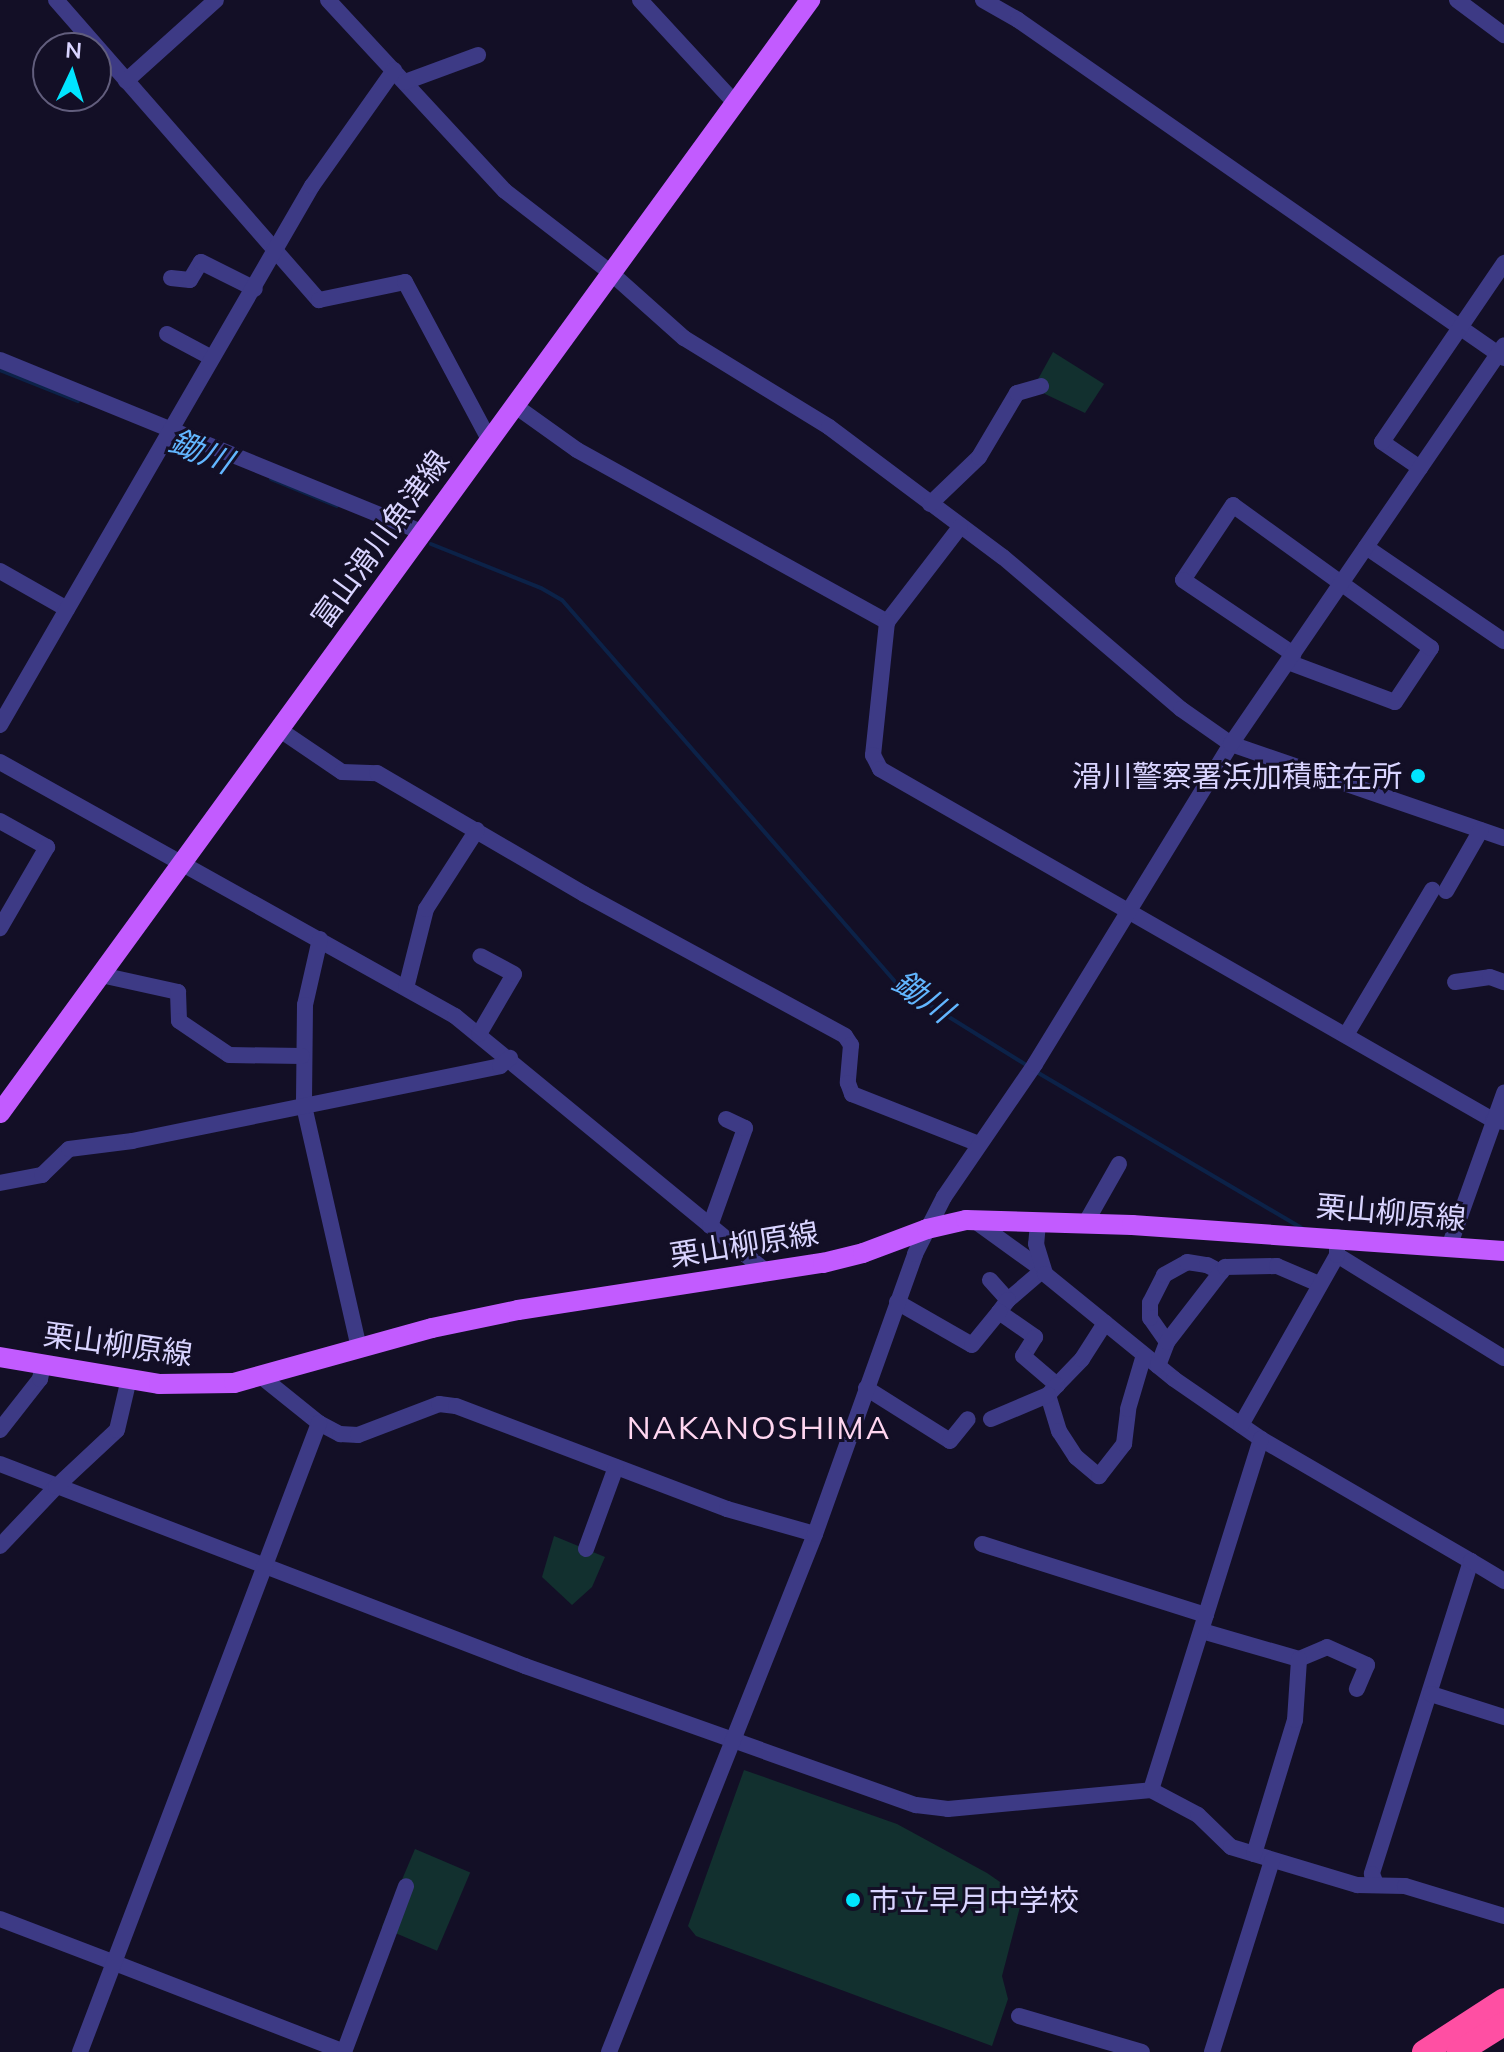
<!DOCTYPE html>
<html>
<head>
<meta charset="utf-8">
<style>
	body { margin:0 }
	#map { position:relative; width:1504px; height:2052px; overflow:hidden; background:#130f26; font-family:Mulish,"Noto Sans JP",sans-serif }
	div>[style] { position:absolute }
	.green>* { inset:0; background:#12302f; transform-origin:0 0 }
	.stream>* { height:4px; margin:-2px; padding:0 2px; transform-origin:2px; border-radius:2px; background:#0c2248 }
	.minor>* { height:16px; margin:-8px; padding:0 8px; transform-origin:8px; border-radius:8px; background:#3d3a85 }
	.major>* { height:20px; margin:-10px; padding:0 10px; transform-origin:10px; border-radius:10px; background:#c25bff }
	.highway>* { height:24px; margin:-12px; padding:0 12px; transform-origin:12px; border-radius:12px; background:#ff4fa3 }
	.dots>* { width:22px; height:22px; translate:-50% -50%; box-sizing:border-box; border:4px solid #130f26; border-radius:50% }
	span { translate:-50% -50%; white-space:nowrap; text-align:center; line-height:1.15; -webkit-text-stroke:6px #130f26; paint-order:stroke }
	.street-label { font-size:30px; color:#d9d4ff }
	.poi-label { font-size:30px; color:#d9d4ff }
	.right { translate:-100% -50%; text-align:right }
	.left { translate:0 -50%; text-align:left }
	.water-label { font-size:32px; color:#62b6ff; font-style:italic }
	.neighbourhood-label { font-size:32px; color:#ffd6f0; letter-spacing:2px }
	.north { position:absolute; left:32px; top:32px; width:80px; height:80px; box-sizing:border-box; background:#130f26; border:2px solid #625e7d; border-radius:50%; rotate:4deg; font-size:22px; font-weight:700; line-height:32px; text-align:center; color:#d9d4ff }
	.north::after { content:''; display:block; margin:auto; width:28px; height:36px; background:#00e5ff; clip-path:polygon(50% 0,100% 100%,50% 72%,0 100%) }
</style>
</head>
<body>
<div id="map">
	<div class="green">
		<div style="clip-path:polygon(1053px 352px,1104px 384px,1085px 413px,1043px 393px,1037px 381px)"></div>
		<div style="clip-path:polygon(554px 1536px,605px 1557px,592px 1587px,572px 1605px,542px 1577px)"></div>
		<div style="clip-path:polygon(744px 1770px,897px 1824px,987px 1873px,1016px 1893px,1020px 1907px,1002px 1976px,1008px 1999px,992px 2046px,696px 1936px,688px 1926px)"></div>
		<div style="left:415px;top:1849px;width:60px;height:85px;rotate:23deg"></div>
	</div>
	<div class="stream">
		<div style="left:0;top:370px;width:84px;rotate:21.7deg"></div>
		<div style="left:271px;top:479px;width:71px;rotate:22.2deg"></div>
		<div style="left:431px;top:544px;width:118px;rotate:21.8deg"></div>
		<div style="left:541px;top:588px;width:24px;rotate:30deg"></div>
		<div style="left:562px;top:600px;width:512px;rotate:48.88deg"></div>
		<div style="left:899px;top:986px;width:152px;rotate:31.8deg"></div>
		<div style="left:1035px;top:1071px;width:311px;rotate:30.5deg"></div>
	</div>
	<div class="minor">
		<div style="left:56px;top:0;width:399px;rotate:48.8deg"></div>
		<div style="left:319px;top:300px;width:88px;rotate:-11.8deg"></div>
		<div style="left:405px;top:282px;width:178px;rotate:61.9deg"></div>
		<div style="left:328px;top:0;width:260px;rotate:47.2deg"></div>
		<div style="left:505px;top:191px;width:134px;rotate:37.7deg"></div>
		<div style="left:611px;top:273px;width:98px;rotate:41.7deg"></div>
		<div style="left:684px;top:338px;width:170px;rotate:31.5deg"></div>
		<div style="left:829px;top:427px;width:217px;rotate:36.8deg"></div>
		<div style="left:1003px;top:557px;width:234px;rotate:40.5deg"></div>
		<div style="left:1181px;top:709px;width:61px;rotate:35deg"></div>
		<div style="left:1231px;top:744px;width:289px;rotate:19deg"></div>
		<div style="left:640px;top:0;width:140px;rotate:47.3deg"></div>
		<div style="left:983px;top:0;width:40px;rotate:29.7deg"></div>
		<div style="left:1018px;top:20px;width:592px;rotate:34.82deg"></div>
		<div style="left:1457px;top:0;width:59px;rotate:36.7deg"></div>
		<div style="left:126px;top:81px;width:121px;rotate:-42deg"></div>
		<div style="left:405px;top:82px;width:78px;rotate:-20.3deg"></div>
		<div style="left:171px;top:278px;width:19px;rotate:6deg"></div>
		<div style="left:190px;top:280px;width:21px;rotate:-59deg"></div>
		<div style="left:201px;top:262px;width:60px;rotate:26.6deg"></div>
		<div style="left:167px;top:334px;width:51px;rotate:28.1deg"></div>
		<div style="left:0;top:360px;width:455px;rotate:22.2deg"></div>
		<div style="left:514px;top:405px;width:77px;rotate:35.5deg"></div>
		<div style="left:577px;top:450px;width:355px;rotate:29deg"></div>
		<div style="left:1420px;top:468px;width:46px;rotate:-145.6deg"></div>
		<div style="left:1382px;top:442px;width:217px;rotate:-55.7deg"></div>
		<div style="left:930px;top:504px;width:68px;rotate:-43.8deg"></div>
		<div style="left:979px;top:457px;width:74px;rotate:-59.3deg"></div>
		<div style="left:1017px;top:393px;width:25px;rotate:-16deg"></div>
		<div style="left:960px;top:527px;width:120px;rotate:127.5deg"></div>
		<div style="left:887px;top:622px;width:134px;rotate:96deg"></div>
		<div style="left:873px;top:755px;width:16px;rotate:63deg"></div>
		<div style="left:880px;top:769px;width:706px;rotate:29.8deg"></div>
		<div style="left:1493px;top:1120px;width:11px;rotate:10deg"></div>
		<div style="left:1366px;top:547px;width:167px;rotate:34.3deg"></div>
		<div style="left:0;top:571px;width:77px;rotate:29.6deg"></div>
		<div style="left:1288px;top:662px;width:114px;rotate:20.5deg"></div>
		<div style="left:1395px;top:702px;width:65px;rotate:-56.3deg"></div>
		<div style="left:1431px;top:648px;width:244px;rotate:-144.2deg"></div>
		<div style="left:1233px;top:505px;width:90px;rotate:123.7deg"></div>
		<div style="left:1183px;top:580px;width:133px;rotate:33.9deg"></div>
		<div style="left:0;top:725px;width:623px;rotate:-59.94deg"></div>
		<div style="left:312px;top:186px;width:142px;rotate:-54.7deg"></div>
		<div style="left:280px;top:730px;width:75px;rotate:34.1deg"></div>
		<div style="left:342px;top:772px;width:35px;rotate:2deg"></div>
		<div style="left:377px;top:773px;width:240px;rotate:30.3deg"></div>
		<div style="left:584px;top:894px;width:297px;rotate:28.5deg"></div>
		<div style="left:845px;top:1036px;width:11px;rotate:56deg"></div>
		<div style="left:851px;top:1045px;width:38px;rotate:95deg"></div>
		<div style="left:848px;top:1083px;width:12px;rotate:70deg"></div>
		<div style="left:852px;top:1094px;width:136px;rotate:21.5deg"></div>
		<div style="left:0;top:762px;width:521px;rotate:29.17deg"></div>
		<div style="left:455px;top:1016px;width:404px;rotate:39.4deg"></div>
		<div style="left:0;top:821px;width:54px;rotate:29deg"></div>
		<div style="left:47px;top:847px;width:94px;rotate:120.1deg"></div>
		<div style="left:1446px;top:891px;width:70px;rotate:-60.2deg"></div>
		<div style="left:320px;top:939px;width:68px;rotate:102.8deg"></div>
		<div style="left:305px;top:1005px;width:101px;rotate:90.6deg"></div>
		<div style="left:304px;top:1106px;width:249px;rotate:77.2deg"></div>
		<div style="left:101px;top:975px;width:79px;rotate:12.4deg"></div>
		<div style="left:178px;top:992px;width:29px;rotate:88deg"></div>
		<div style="left:179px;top:1021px;width:60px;rotate:34.2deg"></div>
		<div style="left:229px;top:1055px;width:73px;rotate:0.8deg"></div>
		<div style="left:1455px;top:982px;width:35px;rotate:-8deg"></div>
		<div style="left:1490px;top:977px;width:15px;rotate:20deg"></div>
		<div style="left:406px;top:988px;width:81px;rotate:-75.8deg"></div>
		<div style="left:426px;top:909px;width:94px;rotate:-57.2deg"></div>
		<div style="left:479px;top:1034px;width:69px;rotate:-59.7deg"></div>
		<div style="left:514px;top:974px;width:38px;rotate:-152deg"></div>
		<div style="left:1346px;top:1035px;width:169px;rotate:-59.3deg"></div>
		<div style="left:0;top:1183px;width:43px;rotate:-10.8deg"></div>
		<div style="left:42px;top:1175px;width:37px;rotate:-44deg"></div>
		<div style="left:69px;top:1149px;width:64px;rotate:-7.2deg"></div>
		<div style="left:132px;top:1141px;width:376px;rotate:-11.5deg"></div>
		<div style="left:500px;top:1066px;width:13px;rotate:-39deg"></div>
		<div style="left:975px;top:1221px;width:84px;rotate:35.8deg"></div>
		<div style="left:1043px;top:1270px;width:46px;rotate:139.4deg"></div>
		<div style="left:1008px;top:1300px;width:27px;rotate:-132deg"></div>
		<div style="left:1038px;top:1223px;width:21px;rotate:95deg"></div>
		<div style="left:1036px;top:1244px;width:31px;rotate:73deg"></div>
		<div style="left:1045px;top:1274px;width:166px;rotate:39.1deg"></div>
		<div style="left:1174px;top:1379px;width:106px;rotate:34.6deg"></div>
		<div style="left:1261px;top:1439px;width:243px;rotate:30.2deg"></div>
		<div style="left:1471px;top:1561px;width:328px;rotate:107.6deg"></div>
		<div style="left:1372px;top:1874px;width:11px;rotate:68deg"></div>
		<div style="left:1085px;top:1224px;width:69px;rotate:-60.5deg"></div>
		<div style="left:710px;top:1226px;width:104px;rotate:-70.3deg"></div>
		<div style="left:745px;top:1128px;width:21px;rotate:-155deg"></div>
		<div style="left:1449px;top:1247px;width:164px;rotate:-70.3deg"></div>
		<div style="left:1337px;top:1255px;width:196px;rotate:31.7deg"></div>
		<div style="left:1008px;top:1300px;width:15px;rotate:127deg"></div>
		<div style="left:999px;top:1312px;width:44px;rotate:34.8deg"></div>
		<div style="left:1035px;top:1337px;width:22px;rotate:122deg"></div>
		<div style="left:1023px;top:1356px;width:45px;rotate:40.5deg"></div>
		<div style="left:1057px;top:1385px;width:36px;rotate:-46deg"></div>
		<div style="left:1082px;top:1359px;width:43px;rotate:-57.4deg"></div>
		<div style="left:897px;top:1302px;width:86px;rotate:29.8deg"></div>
		<div style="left:972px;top:1345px;width:43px;rotate:-50.7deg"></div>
		<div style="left:1167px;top:1342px;width:29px;rotate:-125deg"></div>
		<div style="left:1150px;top:1318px;width:15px;rotate:-90deg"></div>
		<div style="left:1150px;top:1303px;width:31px;rotate:-63deg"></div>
		<div style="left:1164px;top:1275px;width:26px;rotate:-29deg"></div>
		<div style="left:1187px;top:1262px;width:20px;rotate:9deg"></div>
		<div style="left:1207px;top:1265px;width:16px;rotate:27deg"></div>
		<div style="left:1158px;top:1366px;width:26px;rotate:-69deg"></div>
		<div style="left:1167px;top:1342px;width:95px;rotate:-52.3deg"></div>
		<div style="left:1225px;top:1267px;width:52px;rotate:-1.1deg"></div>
		<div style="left:1277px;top:1266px;width:46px;rotate:23.2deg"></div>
		<div style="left:263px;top:1378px;width:72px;rotate:38.8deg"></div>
		<div style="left:319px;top:1423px;width:24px;rotate:28deg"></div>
		<div style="left:340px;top:1434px;width:18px;rotate:3deg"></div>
		<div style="left:358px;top:1435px;width:87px;rotate:-20.9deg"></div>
		<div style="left:439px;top:1404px;width:17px;rotate:7deg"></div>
		<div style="left:456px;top:1406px;width:290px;rotate:20.8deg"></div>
		<div style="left:727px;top:1509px;width:91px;rotate:15.9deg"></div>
		<div style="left:1057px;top:1385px;width:13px;rotate:132deg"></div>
		<div style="left:1048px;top:1395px;width:38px;rotate:73deg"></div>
		<div style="left:1059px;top:1431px;width:31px;rotate:57deg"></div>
		<div style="left:1076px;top:1457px;width:30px;rotate:40deg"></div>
		<div style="left:1099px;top:1476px;width:41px;rotate:-52deg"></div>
		<div style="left:1124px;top:1444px;width:35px;rotate:-83deg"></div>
		<div style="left:1128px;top:1409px;width:56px;rotate:-73.5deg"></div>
		<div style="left:866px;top:1388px;width:99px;rotate:32.2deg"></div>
		<div style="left:950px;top:1441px;width:28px;rotate:-51deg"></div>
		<div style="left:991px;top:1419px;width:62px;rotate:-22.8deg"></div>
		<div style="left:1241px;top:1425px;width:195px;rotate:-60.5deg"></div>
		<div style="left:1337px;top:1255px;width:18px;rotate:-90deg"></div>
		<div style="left:0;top:1430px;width:65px;rotate:-51.9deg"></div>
		<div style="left:40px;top:1379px;width:14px;rotate:-78deg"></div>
		<div style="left:0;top:1464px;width:563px;rotate:21.04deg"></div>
		<div style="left:525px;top:1666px;width:415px;rotate:19.6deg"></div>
		<div style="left:916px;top:1805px;width:32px;rotate:7deg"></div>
		<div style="left:948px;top:1809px;width:204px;rotate:-5.3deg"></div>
		<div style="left:1151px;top:1790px;width:53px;rotate:28deg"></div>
		<div style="left:1198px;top:1815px;width:46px;rotate:44.1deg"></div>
		<div style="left:1231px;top:1847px;width:132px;rotate:16.8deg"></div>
		<div style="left:1357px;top:1885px;width:48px;rotate:1.2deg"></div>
		<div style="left:1405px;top:1886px;width:103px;rotate:16.9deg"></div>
		<div style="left:982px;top:1544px;width:235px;rotate:17.6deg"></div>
		<div style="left:0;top:1546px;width:81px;rotate:-46.5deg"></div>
		<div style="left:56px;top:1487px;width:83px;rotate:-43.1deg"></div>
		<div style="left:117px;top:1430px;width:52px;rotate:-76.8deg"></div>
		<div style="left:586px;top:1549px;width:87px;rotate:-69.9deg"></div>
		<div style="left:1471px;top:1561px;width:39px;rotate:31deg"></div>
		<div style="left:1202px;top:1631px;width:101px;rotate:16.1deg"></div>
		<div style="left:1299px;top:1659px;width:30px;rotate:-23deg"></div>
		<div style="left:1327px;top:1647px;width:44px;rotate:24.2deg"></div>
		<div style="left:1367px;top:1665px;width:26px;rotate:113deg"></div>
		<div style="left:1431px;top:1694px;width:77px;rotate:17.5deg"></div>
		<div style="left:1151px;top:1790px;width:368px;rotate:-72.6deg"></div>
		<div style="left:1254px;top:1854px;width:140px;rotate:-73deg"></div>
		<div style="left:1295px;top:1720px;width:61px;rotate:-86.2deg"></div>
		<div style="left:0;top:1919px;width:123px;rotate:20.9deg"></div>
		<div style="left:115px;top:1963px;width:246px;rotate:21.2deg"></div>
		<div style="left:344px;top:2052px;width:177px;rotate:-69.5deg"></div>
		<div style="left:1019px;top:2016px;width:128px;rotate:16.3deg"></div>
		<div style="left:80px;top:2052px;width:673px;rotate:-69.19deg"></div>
		<div style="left:609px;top:2052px;width:557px;rotate:-68.31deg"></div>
		<div style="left:815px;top:1534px;width:297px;rotate:-70.3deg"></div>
		<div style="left:915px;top:1254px;width:64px;rotate:-63deg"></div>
		<div style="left:944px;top:1197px;width:161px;rotate:-55.6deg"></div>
		<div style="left:1035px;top:1064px;width:375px;rotate:-58.5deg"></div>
		<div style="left:1231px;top:744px;width:483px;rotate:-55.6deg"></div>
		<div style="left:1212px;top:2052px;width:201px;rotate:-72.6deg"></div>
	</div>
	<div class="major">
		<div style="left:0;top:1113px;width:1377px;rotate:-53.95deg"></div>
		<div style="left:0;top:1357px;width:161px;rotate:9.6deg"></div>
		<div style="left:159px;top:1384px;width:75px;rotate:-0.8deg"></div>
		<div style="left:234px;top:1383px;width:205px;rotate:-15.5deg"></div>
		<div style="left:432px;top:1328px;width:88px;rotate:-11.8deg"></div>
		<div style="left:518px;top:1310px;width:309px;rotate:-8.8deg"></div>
		<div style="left:823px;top:1263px;width:41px;rotate:-14deg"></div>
		<div style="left:863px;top:1253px;width:68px;rotate:-20.6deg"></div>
		<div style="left:927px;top:1229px;width:40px;rotate:-13deg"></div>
		<div style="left:966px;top:1220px;width:166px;rotate:1.7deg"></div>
		<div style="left:1132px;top:1225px;width:373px;rotate:4deg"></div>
	</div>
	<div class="highway">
		<div style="left:1424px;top:2052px;width:95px;rotate:-33deg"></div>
		<div style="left:1459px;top:2052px;width:53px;rotate:-31.9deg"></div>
	</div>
	<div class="dots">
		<div style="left:1418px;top:776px;background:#00e5ff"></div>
		<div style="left:853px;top:1900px;background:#00e5ff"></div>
	</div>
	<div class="street-label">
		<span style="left:380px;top:539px;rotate:-54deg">富山滑川魚津線</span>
		<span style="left:1391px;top:1212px;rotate:5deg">栗山柳原線</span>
		<span style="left:744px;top:1244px;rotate:-9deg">栗山柳原線</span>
		<span style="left:118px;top:1344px;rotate:8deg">栗山柳原線</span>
	</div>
	<div class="poi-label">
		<span class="right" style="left:1402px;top:776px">滑川警察署浜加積駐在所</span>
		<span class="left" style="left:869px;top:1900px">市立早月中学校</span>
	</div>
	<div class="water-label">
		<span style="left:201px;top:451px;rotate:22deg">鋤川</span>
		<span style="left:923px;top:996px;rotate:35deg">鋤川</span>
	</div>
	<div class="neighbourhood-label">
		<span style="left:759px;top:1427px">NAKANOSHIMA</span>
	</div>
	<div class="north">N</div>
</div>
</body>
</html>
